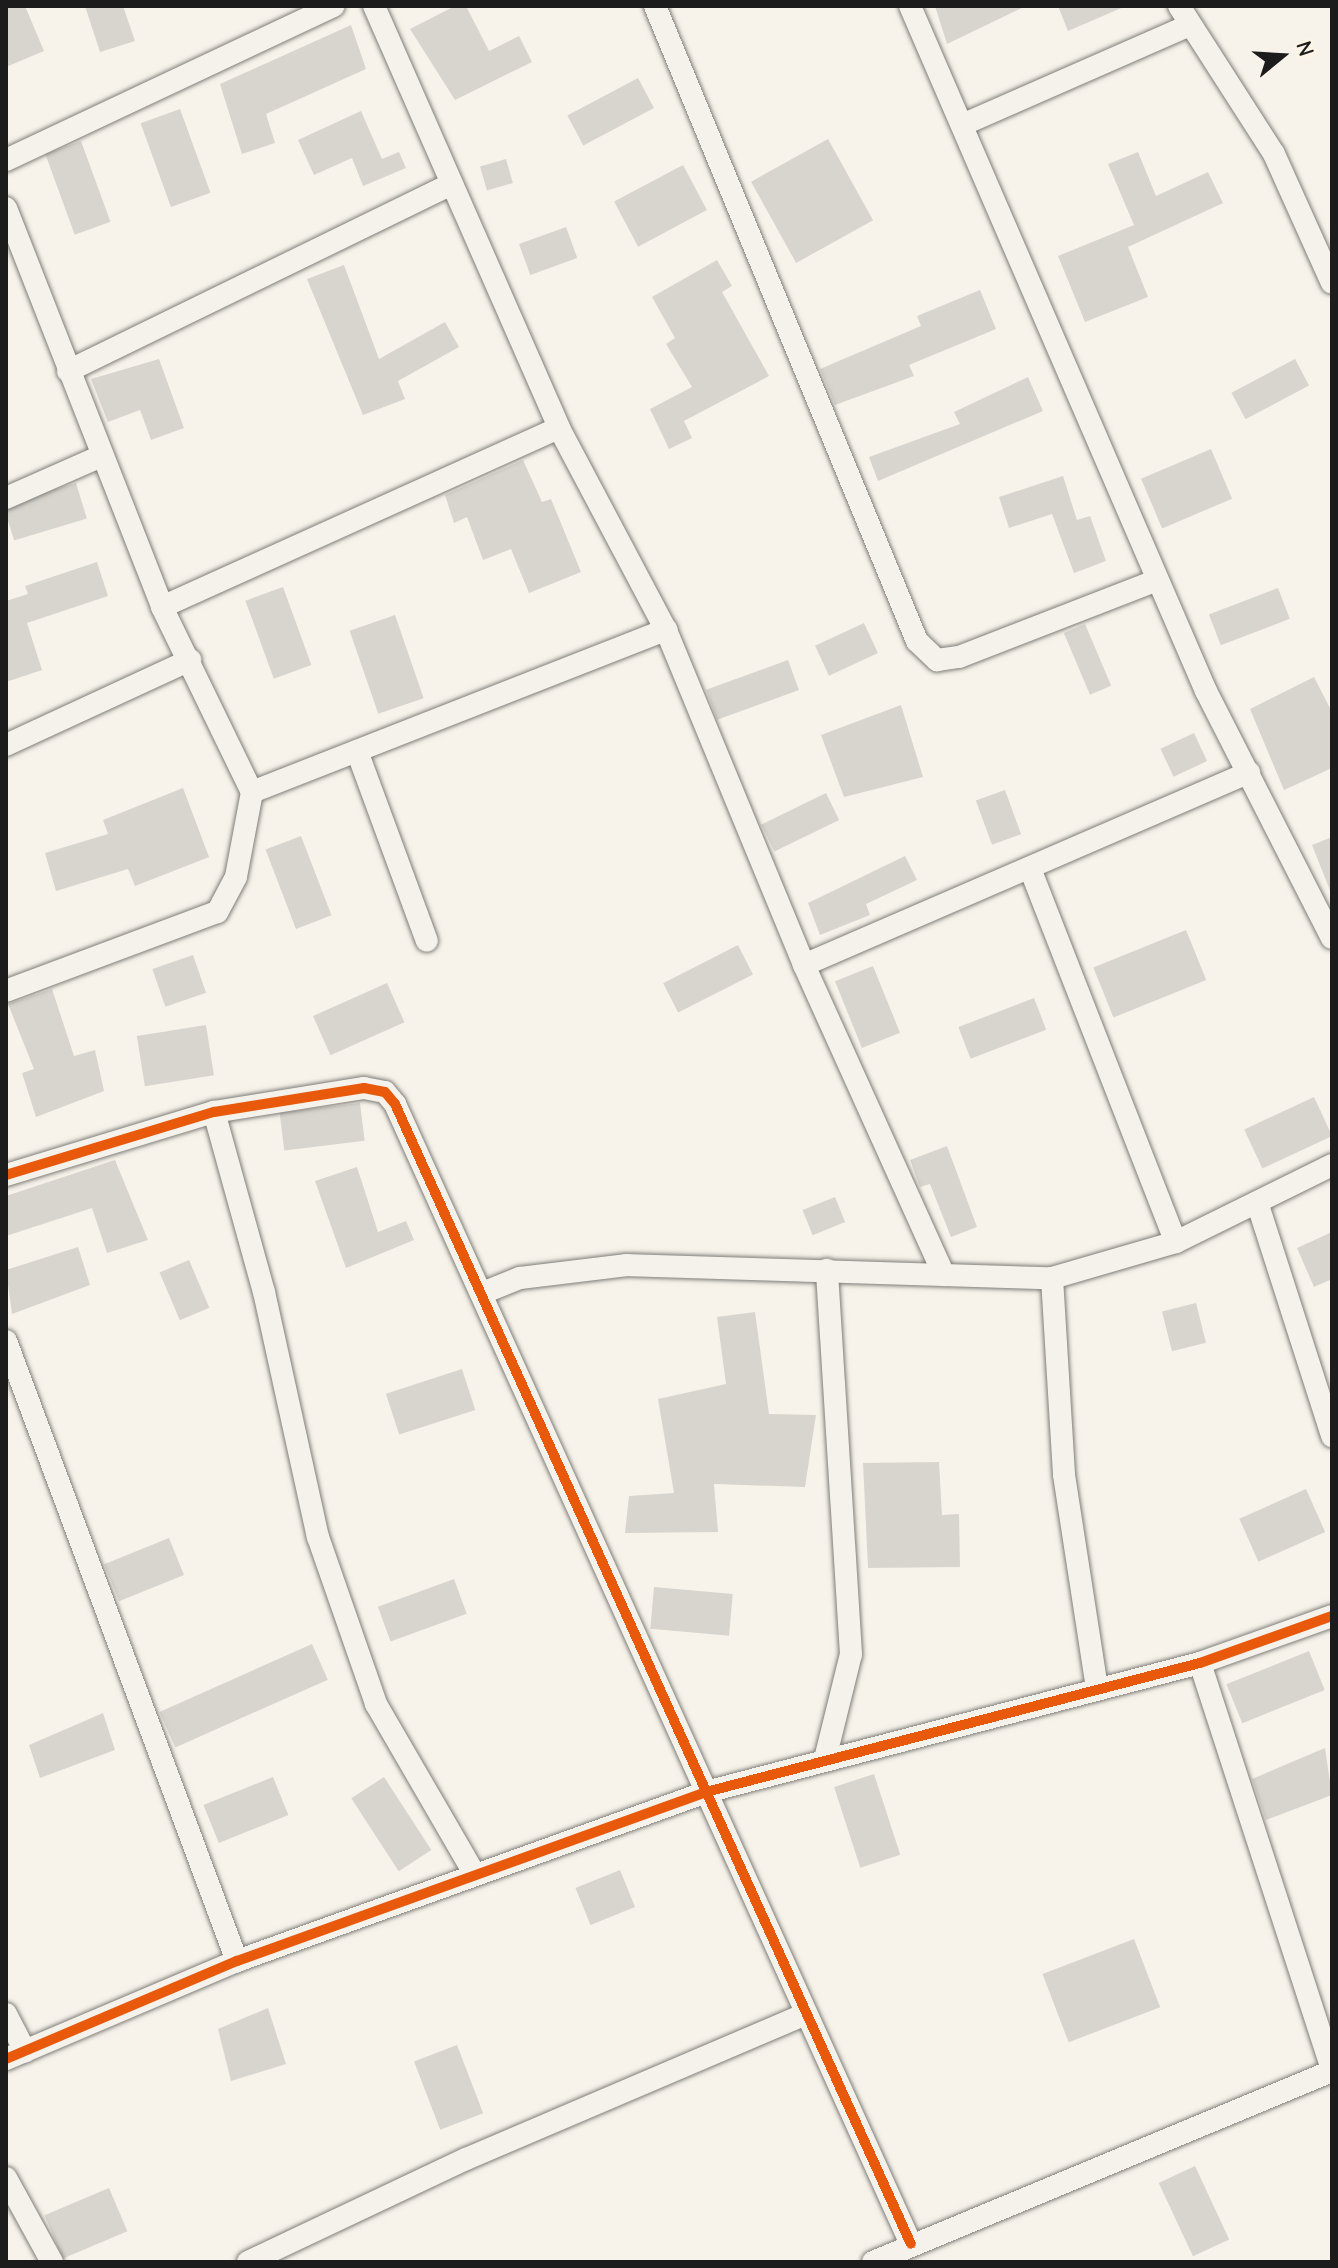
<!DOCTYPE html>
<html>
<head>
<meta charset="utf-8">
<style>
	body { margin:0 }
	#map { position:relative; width:1338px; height:2268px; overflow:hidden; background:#f7f3ea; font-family:"Comic Neue",sans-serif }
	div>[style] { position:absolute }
	.building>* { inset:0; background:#d8d5cf; transform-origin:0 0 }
	.roads { filter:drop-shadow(0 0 2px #7f7d79) drop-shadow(0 0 2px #7f7d79) }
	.minor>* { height:22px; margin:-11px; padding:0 11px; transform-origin:11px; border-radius:11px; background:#f5f2ec }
	.cycleway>* { height:10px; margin:-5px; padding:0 5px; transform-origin:5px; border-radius:5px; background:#e8590c }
	span { translate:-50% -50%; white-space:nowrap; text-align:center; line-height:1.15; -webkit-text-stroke:8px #fcf5e5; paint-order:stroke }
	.frame { position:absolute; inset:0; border:8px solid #1c1c1c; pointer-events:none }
	.north { position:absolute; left:1242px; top:16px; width:80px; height:80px; -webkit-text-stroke:6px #fcf5e5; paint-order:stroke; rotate:72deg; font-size:22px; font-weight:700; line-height:32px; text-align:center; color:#1c1c1c }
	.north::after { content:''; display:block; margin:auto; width:28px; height:36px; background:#1c1c1c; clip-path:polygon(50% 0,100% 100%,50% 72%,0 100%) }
</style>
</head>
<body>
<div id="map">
	<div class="building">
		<div style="clip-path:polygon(6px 6px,25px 6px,44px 51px,6px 67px)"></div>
		<div style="clip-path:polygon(85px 6px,123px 6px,135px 41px,100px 52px)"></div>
		<div style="clip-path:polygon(455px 6px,466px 6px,489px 51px,519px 36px,532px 62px,455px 100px,410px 29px)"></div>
		<div style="clip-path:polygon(935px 6px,1026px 6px,947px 44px)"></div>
		<div style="clip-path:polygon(1058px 6px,1126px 6px,1068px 31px)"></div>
		<div style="clip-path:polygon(351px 25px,366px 69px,266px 114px,275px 143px,242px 154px,220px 84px)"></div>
		<div style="left:638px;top:78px;width:34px;height:80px;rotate:62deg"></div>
		<div style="left:180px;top:109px;width:89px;height:42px;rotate:70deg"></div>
		<div style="clip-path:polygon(361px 111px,382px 159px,399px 152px,406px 168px,363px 186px,352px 158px,314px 175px,298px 140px)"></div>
		<div style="left:828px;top:139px;width:93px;height:88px;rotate:61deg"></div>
		<div style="left:81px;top:141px;width:86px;height:38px;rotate:70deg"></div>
		<div style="clip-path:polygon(1138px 152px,1156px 196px,1208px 172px,1223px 203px,1128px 247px,1148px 297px,1085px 322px,1058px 256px,1134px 225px,1108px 164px)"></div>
		<div style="left:506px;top:159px;width:25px;height:27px;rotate:74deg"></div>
		<div style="left:683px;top:165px;width:51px;height:78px;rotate:62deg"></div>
		<div style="left:566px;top:227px;width:33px;height:50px;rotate:70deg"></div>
		<div style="clip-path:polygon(717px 260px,732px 286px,722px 292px,769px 376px,684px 421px,692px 438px,669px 449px,650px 409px,692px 387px,666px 344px,675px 338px,652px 297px)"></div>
		<div style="clip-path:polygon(344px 265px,379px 359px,445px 322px,459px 347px,398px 381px,405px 399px,363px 415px,307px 279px)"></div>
		<div style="clip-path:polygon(980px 290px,996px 329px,909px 365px,914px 376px,835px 405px,820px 369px,921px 326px,917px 316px)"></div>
		<div style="clip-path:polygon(159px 359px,184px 428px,151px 440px,140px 410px,108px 422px,91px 379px)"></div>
		<div style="left:1295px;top:359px;width:30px;height:72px;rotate:62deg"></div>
		<div style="clip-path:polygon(1028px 377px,1043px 411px,878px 481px,869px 457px,960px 424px,954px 412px)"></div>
		<div style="left:1211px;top:449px;width:54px;height:76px;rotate:67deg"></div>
		<div style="clip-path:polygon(523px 460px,542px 502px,551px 499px,581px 572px,529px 593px,511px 549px,483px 560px,467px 517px,454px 523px,445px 495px)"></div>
		<div style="clip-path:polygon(1063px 476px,1077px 520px,1090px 516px,1106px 561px,1074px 573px,1052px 514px,1009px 528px,999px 497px)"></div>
		<div style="left:76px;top:483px;width:37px;height:76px;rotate:73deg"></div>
		<div style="clip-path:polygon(97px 562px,108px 596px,27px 623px,42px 670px,6px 682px,6px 601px,28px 594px,25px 586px)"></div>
		<div style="left:283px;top:587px;width:83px;height:40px;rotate:70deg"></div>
		<div style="left:1278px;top:588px;width:33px;height:74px;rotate:69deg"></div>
		<div style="left:395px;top:615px;width:88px;height:48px;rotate:71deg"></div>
		<div style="left:864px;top:623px;width:33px;height:54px;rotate:65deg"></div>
		<div style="left:1085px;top:624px;width:67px;height:23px;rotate:67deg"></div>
		<div style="left:788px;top:660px;width:32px;height:87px;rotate:70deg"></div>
		<div style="clip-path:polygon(1314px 677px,1332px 712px,1332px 768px,1284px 790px,1250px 709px)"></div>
		<div style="clip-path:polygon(901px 705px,923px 777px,844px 797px,821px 735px)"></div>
		<div style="left:1194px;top:733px;width:31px;height:37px;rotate:65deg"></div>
		<div style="clip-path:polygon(183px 788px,209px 857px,135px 886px,128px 869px,56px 891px,45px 853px,108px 834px,103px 820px)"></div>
		<div style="left:1005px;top:790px;width:47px;height:31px;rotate:70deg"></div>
		<div style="left:826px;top:793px;width:30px;height:72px;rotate:64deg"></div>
		<div style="left:301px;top:836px;width:85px;height:38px;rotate:69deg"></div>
		<div style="clip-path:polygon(1332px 837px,1332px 892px,1331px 893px,1312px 845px)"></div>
		<div style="clip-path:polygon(905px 856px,917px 880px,866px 904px,870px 915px,820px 935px,808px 903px)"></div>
		<div style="left:1186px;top:930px;width:54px;height:100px;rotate:68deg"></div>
		<div style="left:738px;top:945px;width:33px;height:84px;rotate:63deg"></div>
		<div style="left:193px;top:955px;width:40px;height:43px;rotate:71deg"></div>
		<div style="left:873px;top:966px;width:72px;height:41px;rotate:68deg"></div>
		<div style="left:387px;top:983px;width:43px;height:81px;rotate:66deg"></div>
		<div style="clip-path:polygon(52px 989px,74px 1056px,95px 1050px,104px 1091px,36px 1117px,22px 1073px,34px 1069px,8px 1004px)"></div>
		<div style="left:1034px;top:998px;width:34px;height:81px;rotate:69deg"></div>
		<div style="left:206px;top:1025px;width:51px;height:70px;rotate:81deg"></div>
		<div style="left:1314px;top:1097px;width:43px;height:77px;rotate:65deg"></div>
		<div style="left:360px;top:1103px;width:38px;height:81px;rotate:83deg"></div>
		<div style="clip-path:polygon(947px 1146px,977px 1227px,951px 1237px,930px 1184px,920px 1187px,910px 1160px)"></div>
		<div style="clip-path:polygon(115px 1160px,148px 1240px,107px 1253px,92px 1208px,6px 1236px,6px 1196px)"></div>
		<div style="clip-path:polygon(357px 1167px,378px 1232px,406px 1221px,414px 1240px,346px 1268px,315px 1181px)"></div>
		<div style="left:835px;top:1197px;width:27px;height:35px;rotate:68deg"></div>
		<div style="clip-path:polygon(1332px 1232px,1332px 1279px,1314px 1287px,1297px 1248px)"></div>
		<div style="clip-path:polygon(78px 1247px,90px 1285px,12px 1314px,6px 1270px)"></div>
		<div style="left:189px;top:1260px;width:52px;height:32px;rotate:67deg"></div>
		<div style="left:1196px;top:1303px;width:41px;height:35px;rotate:76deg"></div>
		<div style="clip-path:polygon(755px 1312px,769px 1414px,816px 1415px,805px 1487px,714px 1484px,718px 1532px,625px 1533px,629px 1496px,674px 1493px,658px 1399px,726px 1384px,717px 1317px)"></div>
		<div style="left:462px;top:1369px;width:43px;height:80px;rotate:72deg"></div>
		<div style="clip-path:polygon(939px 1462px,942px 1515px,959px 1514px,960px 1567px,868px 1568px,863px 1463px)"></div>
		<div style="left:1306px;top:1489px;width:47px;height:73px;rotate:66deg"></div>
		<div style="left:169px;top:1538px;width:40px;height:70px;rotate:68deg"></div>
		<div style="left:454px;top:1579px;width:37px;height:81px;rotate:70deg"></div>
		<div style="left:654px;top:1587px;width:79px;height:42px;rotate:5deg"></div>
		<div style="left:312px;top:1644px;width:39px;height:167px;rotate:66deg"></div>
		<div style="left:1309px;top:1651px;width:42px;height:89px;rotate:68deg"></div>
		<div style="clip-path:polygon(103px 1713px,115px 1750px,40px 1778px,29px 1745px)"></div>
		<div style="clip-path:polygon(1325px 1748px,1332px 1795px,1266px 1820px,1252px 1779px)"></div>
		<div style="left:874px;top:1774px;width:85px;height:42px;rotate:72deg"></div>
		<div style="left:273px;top:1777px;width:41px;height:75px;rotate:68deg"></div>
		<div style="left:384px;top:1777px;width:87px;height:39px;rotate:57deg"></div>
		<div style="left:620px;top:1870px;width:40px;height:48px;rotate:68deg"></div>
		<div style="left:1134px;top:1939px;width:73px;height:98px;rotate:69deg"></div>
		<div style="clip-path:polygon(268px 2008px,286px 2064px,231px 2081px,218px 2029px)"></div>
		<div style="left:457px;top:2045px;width:73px;height:46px;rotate:69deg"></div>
		<div style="left:1195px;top:2166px;width:81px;height:40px;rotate:65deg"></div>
		<div style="left:109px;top:2188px;width:47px;height:70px;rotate:67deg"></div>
	</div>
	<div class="roads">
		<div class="minor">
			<div style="left:374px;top:6px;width:461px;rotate:66.3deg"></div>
			<div style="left:559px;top:428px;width:229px;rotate:62.1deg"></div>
			<div style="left:666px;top:630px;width:362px;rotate:67.6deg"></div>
			<div style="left:804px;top:965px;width:340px;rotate:65.7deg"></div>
			<div style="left:655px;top:6px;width:687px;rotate:67.58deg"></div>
			<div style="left:917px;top:641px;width:28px;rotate:44deg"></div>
			<div style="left:937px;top:660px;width:22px;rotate:-8deg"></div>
			<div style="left:959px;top:657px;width:213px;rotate:-21.2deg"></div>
			<div style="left:910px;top:6px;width:746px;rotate:66.63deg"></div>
			<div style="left:1206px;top:691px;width:277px;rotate:63deg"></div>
			<div style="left:1179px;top:6px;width:176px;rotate:57.3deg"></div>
			<div style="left:1274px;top:154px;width:141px;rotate:65.8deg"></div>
			<div style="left:962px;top:125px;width:247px;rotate:-23.7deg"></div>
			<div style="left:6px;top:160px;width:362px;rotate:-25.2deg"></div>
			<div style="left:6px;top:208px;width:428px;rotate:68.6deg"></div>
			<div style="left:162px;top:607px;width:206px;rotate:64.1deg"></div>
			<div style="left:252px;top:792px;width:86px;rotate:100.7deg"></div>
			<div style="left:236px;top:877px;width:40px;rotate:118deg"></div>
			<div style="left:217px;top:912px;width:225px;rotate:159.5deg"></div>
			<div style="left:68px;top:371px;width:427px;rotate:-26deg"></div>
			<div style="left:6px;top:498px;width:102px;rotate:-23.8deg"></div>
			<div style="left:162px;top:607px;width:435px;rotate:-24.3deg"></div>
			<div style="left:6px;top:745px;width:203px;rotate:-24.8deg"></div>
			<div style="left:357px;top:751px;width:202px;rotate:69.8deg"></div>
			<div style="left:252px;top:792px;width:445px;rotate:-21.4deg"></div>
			<div style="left:1031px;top:871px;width:398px;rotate:68.7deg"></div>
			<div style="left:804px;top:965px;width:485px;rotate:-23.4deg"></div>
			<div style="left:214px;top:1112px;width:187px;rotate:74.5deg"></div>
			<div style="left:264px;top:1292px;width:251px;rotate:77.6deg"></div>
			<div style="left:318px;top:1537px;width:177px;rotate:70.8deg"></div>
			<div style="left:376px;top:1704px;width:195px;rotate:59.9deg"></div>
			<div style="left:6px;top:1175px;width:217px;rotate:-16.9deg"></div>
			<div style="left:214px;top:1112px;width:152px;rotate:-9.1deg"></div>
			<div style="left:364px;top:1088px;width:21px;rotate:11deg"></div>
			<div style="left:385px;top:1092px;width:16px;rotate:50deg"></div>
			<div style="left:395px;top:1104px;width:1251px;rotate:65.65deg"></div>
			<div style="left:1258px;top:1205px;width:243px;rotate:72.2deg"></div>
			<div style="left:1052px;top:1278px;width:197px;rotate:86.5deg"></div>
			<div style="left:1064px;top:1475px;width:216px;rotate:81.2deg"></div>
			<div style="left:485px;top:1292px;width:38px;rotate:-22deg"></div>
			<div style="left:520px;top:1278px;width:108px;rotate:-6.9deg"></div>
			<div style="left:627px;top:1265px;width:425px;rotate:1.8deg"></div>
			<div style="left:1052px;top:1278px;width:129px;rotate:-16.2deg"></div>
			<div style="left:1176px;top:1242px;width:174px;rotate:-26.3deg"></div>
			<div style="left:6px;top:1341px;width:662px;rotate:69.57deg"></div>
			<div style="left:1200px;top:1663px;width:428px;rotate:72deg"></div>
			<div style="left:826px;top:1755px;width:104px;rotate:-76.1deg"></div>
			<div style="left:851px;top:1654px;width:385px;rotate:-93.6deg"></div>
			<div style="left:6px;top:2014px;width:42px;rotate:62.8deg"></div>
			<div style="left:6px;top:2059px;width:251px;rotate:-23deg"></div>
			<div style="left:237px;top:1961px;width:499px;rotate:-19.8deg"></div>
			<div style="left:706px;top:1792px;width:511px;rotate:-14.64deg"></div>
			<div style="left:1200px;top:1663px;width:140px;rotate:-19.6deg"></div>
			<div style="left:6px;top:2178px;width:96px;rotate:61.3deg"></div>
			<div style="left:248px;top:2262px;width:241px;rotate:-25.3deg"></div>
			<div style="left:466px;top:2159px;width:367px;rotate:-23.1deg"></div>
			<div style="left:873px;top:2262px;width:497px;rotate:-22.6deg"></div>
		</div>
	</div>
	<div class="cycleway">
		<div style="left:6px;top:1175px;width:217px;rotate:-16.9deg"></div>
		<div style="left:214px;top:1112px;width:152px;rotate:-9.1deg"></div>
		<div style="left:364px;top:1088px;width:21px;rotate:11deg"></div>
		<div style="left:385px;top:1092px;width:16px;rotate:50deg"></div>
		<div style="left:395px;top:1104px;width:1251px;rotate:65.65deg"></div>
		<div style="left:6px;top:2059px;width:251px;rotate:-23deg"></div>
		<div style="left:237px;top:1961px;width:499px;rotate:-19.8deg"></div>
		<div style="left:706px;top:1792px;width:511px;rotate:-14.64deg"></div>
		<div style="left:1200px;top:1663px;width:140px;rotate:-19.6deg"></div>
	</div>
	<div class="frame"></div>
	<div class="north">N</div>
</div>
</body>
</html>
